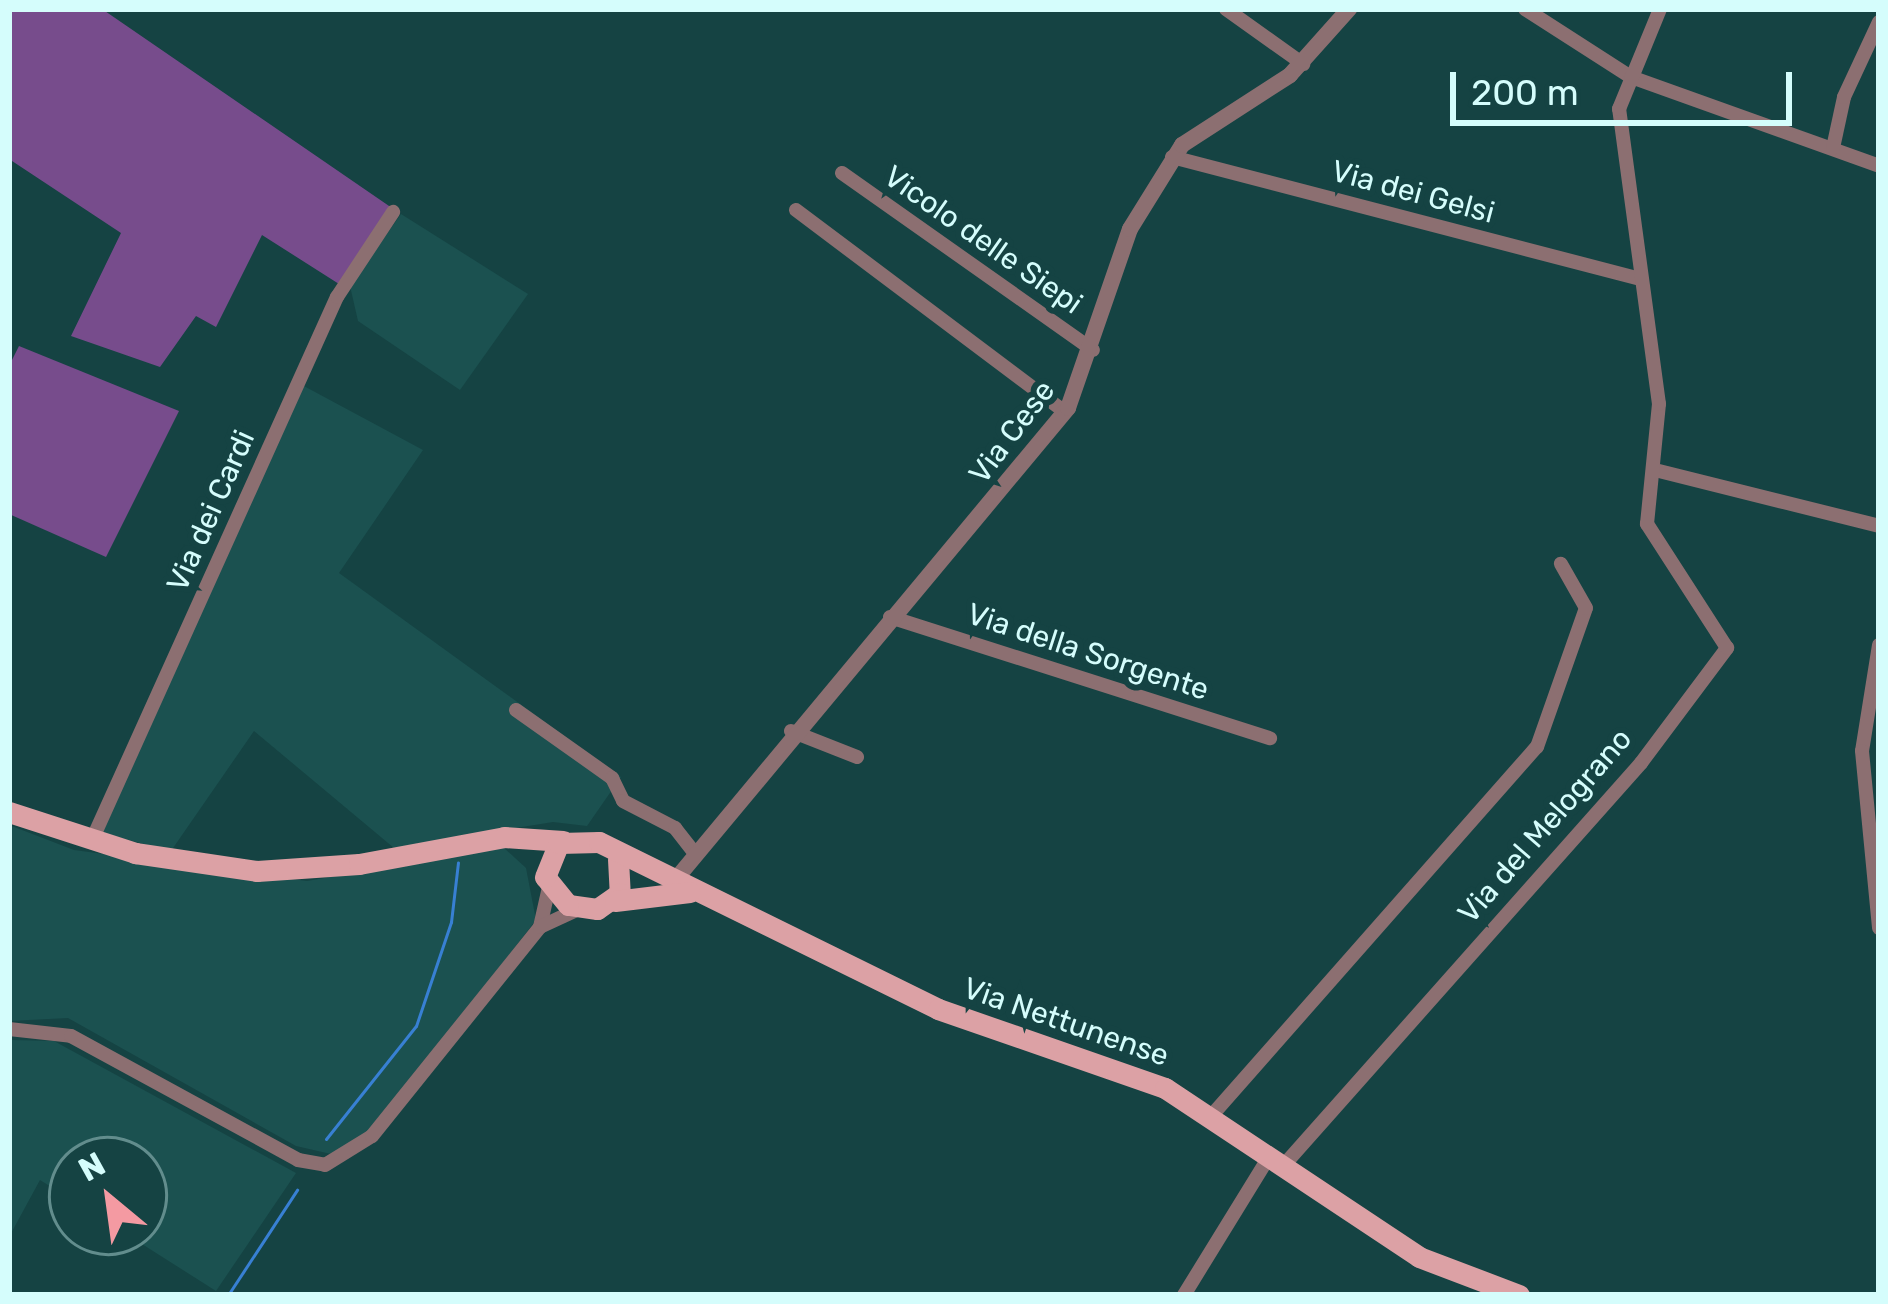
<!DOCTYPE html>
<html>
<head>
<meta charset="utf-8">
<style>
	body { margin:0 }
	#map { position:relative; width:1888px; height:1304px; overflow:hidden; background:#154343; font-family:Rubik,sans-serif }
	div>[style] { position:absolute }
	.built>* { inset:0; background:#1b5150 }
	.green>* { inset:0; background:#774c8c }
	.stream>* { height:3px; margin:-1.5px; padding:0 1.5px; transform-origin:1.5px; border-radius:1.5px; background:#3880d3 }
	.minor>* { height:14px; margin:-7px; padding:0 7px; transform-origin:7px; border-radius:7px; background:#8c6f71 }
	.tertiary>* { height:16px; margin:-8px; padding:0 8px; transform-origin:8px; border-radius:8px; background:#8c6f71 }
	.primary>* { height:21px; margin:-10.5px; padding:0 10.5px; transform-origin:10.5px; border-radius:10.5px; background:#dca1a5 }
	span { translate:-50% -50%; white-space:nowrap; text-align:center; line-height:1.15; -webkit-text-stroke:12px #154343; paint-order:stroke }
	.street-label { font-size:30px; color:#d5fdfc }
	.frame { position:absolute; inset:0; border:12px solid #d5fdfc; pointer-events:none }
	.north { position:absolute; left:48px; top:1136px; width:120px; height:120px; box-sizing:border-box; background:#154343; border:3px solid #628d8d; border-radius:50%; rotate:331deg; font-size:33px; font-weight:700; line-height:48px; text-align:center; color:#d5fdfc }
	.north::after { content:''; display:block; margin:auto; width:42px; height:54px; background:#f49aa2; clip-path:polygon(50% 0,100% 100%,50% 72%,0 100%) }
	.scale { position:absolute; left:1450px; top:72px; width:342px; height:54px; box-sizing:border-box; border:6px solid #d5fdfc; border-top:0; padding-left:15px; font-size:36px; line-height:42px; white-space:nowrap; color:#d5fdfc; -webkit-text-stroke:9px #154343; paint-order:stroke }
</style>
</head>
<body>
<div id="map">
	<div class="built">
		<div style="clip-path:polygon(401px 214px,528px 294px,460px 390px,358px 321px,350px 286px)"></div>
		<div style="clip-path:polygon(302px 385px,423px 450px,339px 573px,621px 777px,587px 826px,553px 822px,394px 848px,254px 731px,171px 851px,102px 833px)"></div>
		<div style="clip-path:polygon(9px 825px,74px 850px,307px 881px,503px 847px,526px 868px,536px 920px,370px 1134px,331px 1154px,296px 1146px,68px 1018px,9px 1021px)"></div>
		<div style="clip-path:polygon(12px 1040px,54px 1041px,296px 1173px,216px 1291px,123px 1232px,144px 1232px,144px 1160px,72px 1160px,72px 1200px,40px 1180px,9px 1237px)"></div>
	</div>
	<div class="green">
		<div style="clip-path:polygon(9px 9px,102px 9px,392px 208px,339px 284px,262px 235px,216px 327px,196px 316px,160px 367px,71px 336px,121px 233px,9px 159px)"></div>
		<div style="clip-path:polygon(19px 346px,179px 411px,106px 557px,9px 514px,9px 366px)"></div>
	</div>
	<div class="stream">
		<div style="left:326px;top:1139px;width:144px;rotate:-51.5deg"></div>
		<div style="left:416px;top:1026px;width:110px;rotate:-71.4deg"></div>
		<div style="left:451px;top:922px;width:60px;rotate:-83.3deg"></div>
		<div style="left:228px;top:1295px;width:126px;rotate:-56.7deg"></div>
	</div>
	<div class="minor">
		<div style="left:1226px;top:9px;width:95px;rotate:35.5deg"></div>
		<div style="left:1525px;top:9px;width:126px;rotate:32.7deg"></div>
		<div style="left:1631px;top:77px;width:263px;rotate:19.7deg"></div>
		<div style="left:1833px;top:148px;width:52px;rotate:-77.8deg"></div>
		<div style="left:1844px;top:97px;width:83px;rotate:-65deg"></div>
		<div style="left:1172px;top:157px;width:485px;rotate:14.6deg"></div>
		<div style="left:842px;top:173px;width:307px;rotate:35.2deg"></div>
		<div style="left:796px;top:210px;width:336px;rotate:36.9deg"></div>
		<div style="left:1655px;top:470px;width:231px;rotate:14deg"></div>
		<div style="left:890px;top:617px;width:399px;rotate:17.7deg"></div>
		<div style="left:1879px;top:645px;width:107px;rotate:99.1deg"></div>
		<div style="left:1862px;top:751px;width:178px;rotate:84.5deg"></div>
		<div style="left:516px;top:710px;width:118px;rotate:35.3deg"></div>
		<div style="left:612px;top:778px;width:25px;rotate:64deg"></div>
		<div style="left:623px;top:801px;width:59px;rotate:27.4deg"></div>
		<div style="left:675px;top:828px;width:31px;rotate:52deg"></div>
		<div style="left:791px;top:731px;width:71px;rotate:21.5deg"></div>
		<div style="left:92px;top:840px;width:596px;rotate:-65.72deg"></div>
		<div style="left:337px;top:297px;width:102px;rotate:-56.6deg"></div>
		<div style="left:540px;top:927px;width:41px;rotate:-77.3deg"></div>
		<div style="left:9px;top:1029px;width:62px;rotate:6.4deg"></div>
		<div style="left:71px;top:1036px;width:259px;rotate:28.6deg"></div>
		<div style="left:298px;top:1160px;width:27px;rotate:10deg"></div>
		<div style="left:325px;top:1165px;width:55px;rotate:-31.7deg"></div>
		<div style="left:372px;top:1136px;width:268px;rotate:-51.2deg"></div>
		<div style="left:540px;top:927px;width:40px;rotate:-25deg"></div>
		<div style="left:1213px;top:1114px;width:490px;rotate:-48.6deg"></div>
		<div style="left:1537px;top:747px;width:147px;rotate:-70.6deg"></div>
		<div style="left:1586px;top:608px;width:51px;rotate:-119.6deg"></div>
		<div style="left:1284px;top:1165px;width:538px;rotate:-48.39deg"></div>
		<div style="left:1641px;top:763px;width:144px;rotate:-53.2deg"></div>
		<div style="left:1727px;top:648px;width:148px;rotate:-122.8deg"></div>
		<div style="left:1647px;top:524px;width:121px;rotate:-84.3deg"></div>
		<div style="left:1659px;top:404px;width:298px;rotate:-97.7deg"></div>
		<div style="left:1619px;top:109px;width:108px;rotate:-67.7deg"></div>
		<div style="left:1184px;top:1295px;width:164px;rotate:-58.4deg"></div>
	</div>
	<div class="tertiary">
		<div style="left:676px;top:879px;width:613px;rotate:-50.23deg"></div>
		<div style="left:1068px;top:408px;width:189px;rotate:-70.9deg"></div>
		<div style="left:1130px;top:229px;width:99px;rotate:-58.2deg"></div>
		<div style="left:1182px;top:145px;width:129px;rotate:-32.9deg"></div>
		<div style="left:1290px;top:75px;width:89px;rotate:-48.2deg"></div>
	</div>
	<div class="primary">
		<div style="left:9px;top:812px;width:133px;rotate:18deg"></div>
		<div style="left:135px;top:853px;width:123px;rotate:8.4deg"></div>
		<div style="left:257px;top:871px;width:102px;rotate:-3.9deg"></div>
		<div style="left:359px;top:864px;width:147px;rotate:-10.5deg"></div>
		<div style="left:504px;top:837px;width:59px;rotate:3.9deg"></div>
		<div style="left:618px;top:859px;width:34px;rotate:87deg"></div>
		<div style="left:620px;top:893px;width:28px;rotate:145deg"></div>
		<div style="left:597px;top:909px;width:29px;rotate:-172deg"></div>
		<div style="left:568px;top:905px;width:36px;rotate:-129deg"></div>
		<div style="left:545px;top:877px;width:37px;rotate:-68deg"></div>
		<div style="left:559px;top:843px;width:40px;rotate:-1.4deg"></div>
		<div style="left:599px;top:842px;width:378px;rotate:26.2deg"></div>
		<div style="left:938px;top:1009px;width:240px;rotate:19.2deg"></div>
		<div style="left:1165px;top:1088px;width:305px;rotate:33.6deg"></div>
		<div style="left:1419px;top:1257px;width:107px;rotate:20.8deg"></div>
		<div style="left:615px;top:901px;width:75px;rotate:-6.9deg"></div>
	</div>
	<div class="street-label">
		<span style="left:1413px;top:192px;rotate:15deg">Via dei Gelsi</span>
		<span style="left:983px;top:240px;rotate:35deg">Vicolo delle Siepi</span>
		<span style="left:1012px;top:432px;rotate:-53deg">Via Cese</span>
		<span style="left:211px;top:511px;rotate:-66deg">Via dei Cardi</span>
		<span style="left:1088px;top:652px;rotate:18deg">Via della Sorgente</span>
		<span style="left:1545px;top:826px;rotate:-49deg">Via del Melograno</span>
		<span style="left:1066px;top:1022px;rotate:19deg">Via Nettunense</span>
	</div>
	<div class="frame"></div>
	<div class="north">N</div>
	<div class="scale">200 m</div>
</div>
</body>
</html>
